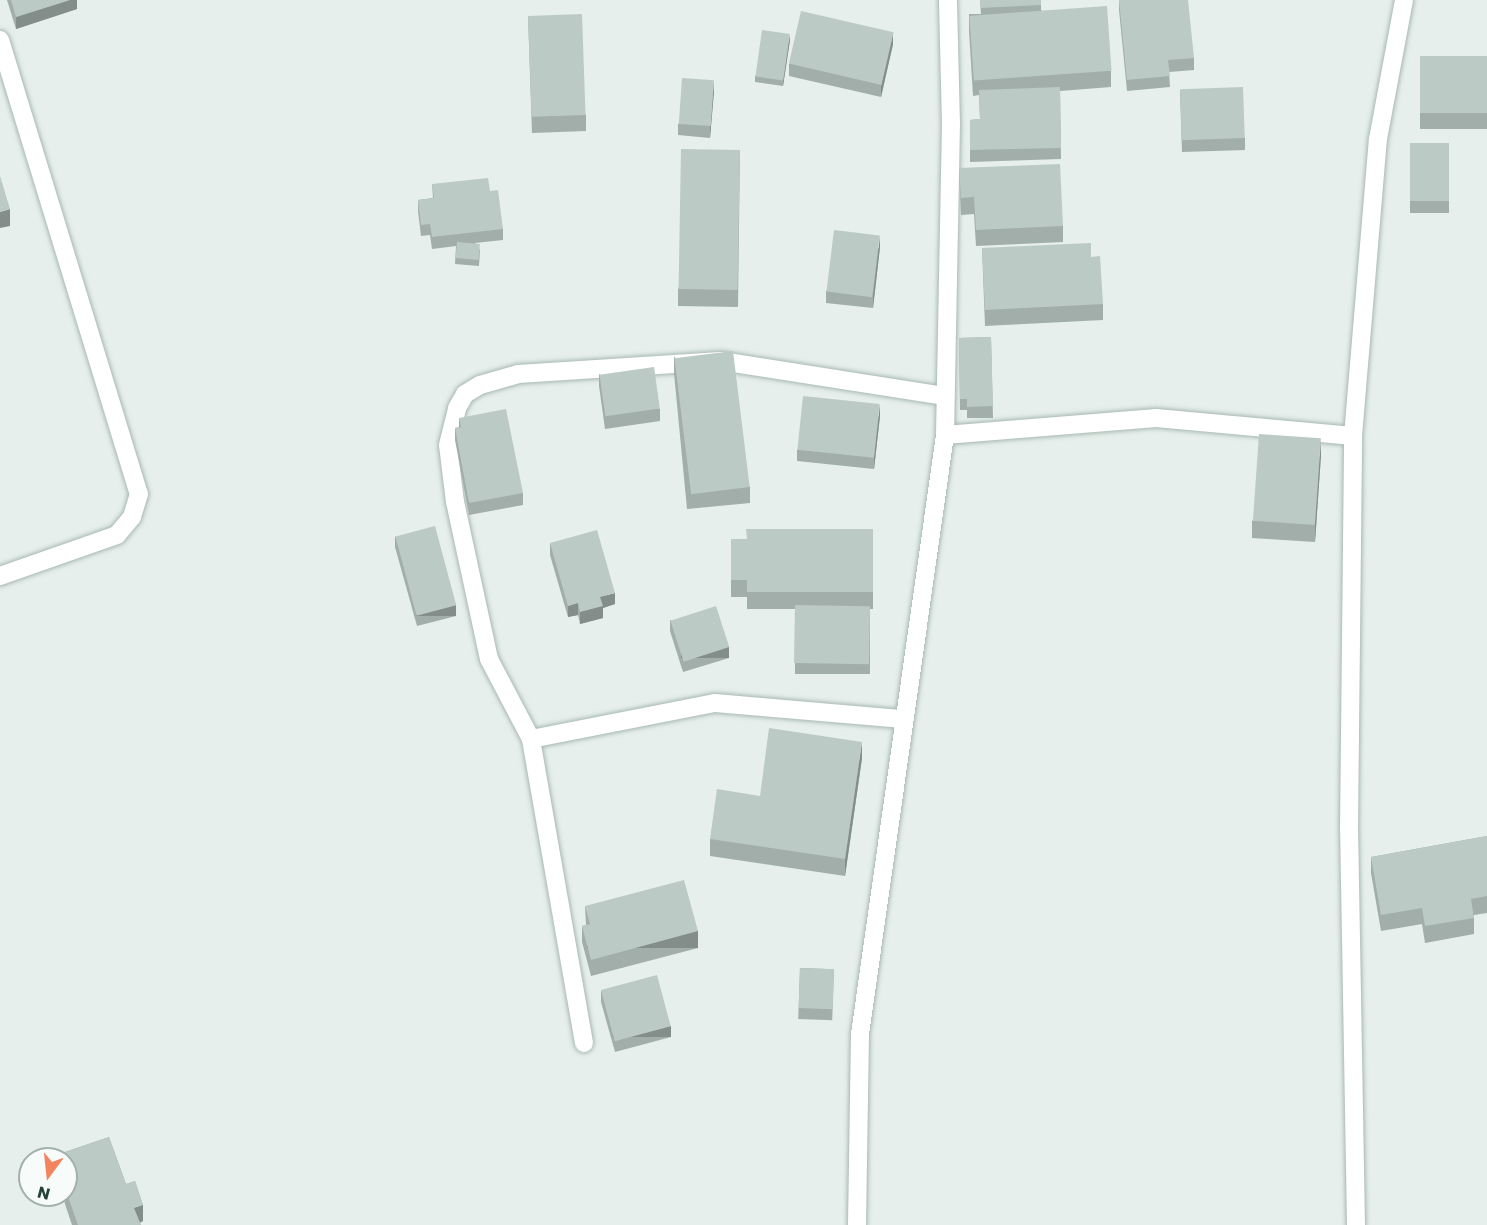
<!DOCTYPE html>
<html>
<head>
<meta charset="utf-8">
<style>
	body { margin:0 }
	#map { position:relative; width:1487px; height:1225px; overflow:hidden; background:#e6efeb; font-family:Poppins,sans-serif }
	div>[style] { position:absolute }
	.roads { filter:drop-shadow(0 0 2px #a8b8b2) drop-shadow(0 0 2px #a8b8b2) }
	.street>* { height:18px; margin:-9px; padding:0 9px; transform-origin:9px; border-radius:9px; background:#fff }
	.wall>* { inset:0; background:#a1aea9; transform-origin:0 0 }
	.shaded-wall>* { inset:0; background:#838d89; transform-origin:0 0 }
	.building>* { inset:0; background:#bbcac4; transform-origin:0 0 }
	span { translate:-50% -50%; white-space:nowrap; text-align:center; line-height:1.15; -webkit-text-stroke:4.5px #f7fbf9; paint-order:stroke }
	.north { position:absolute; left:18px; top:1147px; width:60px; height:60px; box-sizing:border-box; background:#f7fbf9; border:2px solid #a3b1ad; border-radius:50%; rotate:195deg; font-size:16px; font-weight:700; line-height:24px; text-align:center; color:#24423a }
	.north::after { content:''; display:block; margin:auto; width:21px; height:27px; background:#f4845f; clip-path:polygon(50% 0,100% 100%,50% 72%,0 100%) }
</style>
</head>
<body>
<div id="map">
	<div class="roads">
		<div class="street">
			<div style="left:0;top:40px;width:475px;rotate:73deg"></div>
			<div style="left:139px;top:494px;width:24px;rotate:107deg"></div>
			<div style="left:132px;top:517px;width:23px;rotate:130deg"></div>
			<div style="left:117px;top:535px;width:124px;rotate:160.7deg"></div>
			<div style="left:945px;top:435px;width:212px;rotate:-4.6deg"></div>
			<div style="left:1156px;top:418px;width:198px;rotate:5.2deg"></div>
			<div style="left:531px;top:739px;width:187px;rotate:-11.1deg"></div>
			<div style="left:715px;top:703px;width:186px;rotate:4.9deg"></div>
			<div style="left:584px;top:1043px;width:309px;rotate:-99.9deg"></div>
			<div style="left:531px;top:739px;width:90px;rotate:-117.7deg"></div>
			<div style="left:489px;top:659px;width:161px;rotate:-102.2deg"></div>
			<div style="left:455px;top:502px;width:57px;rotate:-97deg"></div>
			<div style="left:448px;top:445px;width:38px;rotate:-76deg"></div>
			<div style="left:457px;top:408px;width:16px;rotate:-60deg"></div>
			<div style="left:465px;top:394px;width:17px;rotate:-31deg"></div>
			<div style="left:480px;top:385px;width:40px;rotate:-16deg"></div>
			<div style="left:518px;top:374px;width:203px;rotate:-3.7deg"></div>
			<div style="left:721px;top:361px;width:227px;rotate:8.9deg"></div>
			<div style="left:857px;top:1225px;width:191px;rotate:-89.1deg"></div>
			<div style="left:860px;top:1034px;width:605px;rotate:-81.92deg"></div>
			<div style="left:945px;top:435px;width:310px;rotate:-88.9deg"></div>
			<div style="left:951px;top:125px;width:125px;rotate:-91.4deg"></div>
			<div style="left:1356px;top:1225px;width:395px;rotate:-91deg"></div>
			<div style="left:1349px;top:830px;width:394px;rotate:-89.4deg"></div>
			<div style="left:1353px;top:436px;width:298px;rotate:-85.2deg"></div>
			<div style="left:1378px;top:139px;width:141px;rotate:-79.4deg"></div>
		</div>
	</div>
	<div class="wall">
		<div style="clip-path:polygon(7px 0,77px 0,77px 9px,16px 29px)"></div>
		<div style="clip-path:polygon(980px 0,1041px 0,1041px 10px,1111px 71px,1111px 87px,1060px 91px,1061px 159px,970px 162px,970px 120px,980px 119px,979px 95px,973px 96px,969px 31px,969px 14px,981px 14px)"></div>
		<div style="clip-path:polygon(1119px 0,1194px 58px,1194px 70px,1169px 72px,1170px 87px,1127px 91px,1119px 10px)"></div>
		<div style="clip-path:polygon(528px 16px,586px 115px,586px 131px,532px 133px)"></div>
		<div style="clip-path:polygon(790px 40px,783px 86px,755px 82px,755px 76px)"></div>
		<div style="clip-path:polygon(893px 44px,881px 97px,789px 76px,789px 64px)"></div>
		<div style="left:1487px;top:56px;width:73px;height:67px;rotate:90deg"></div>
		<div style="clip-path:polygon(1180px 90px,1245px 138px,1245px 150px,1182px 152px)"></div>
		<div style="clip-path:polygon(714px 91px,710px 138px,678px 135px,678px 124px)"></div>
		<div style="left:1410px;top:143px;width:39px;height:70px"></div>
		<div style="clip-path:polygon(740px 150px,738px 307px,678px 306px,678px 289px)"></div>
		<div style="clip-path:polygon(959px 168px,1063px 226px,1063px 242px,976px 246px,974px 214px,961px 215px)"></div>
		<div style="clip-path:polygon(432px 184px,490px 191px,503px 229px,503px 240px,475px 243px,480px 250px,479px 266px,455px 264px,456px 246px,432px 249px,430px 235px,421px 236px,418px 211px,418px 200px,433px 198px)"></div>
		<div style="clip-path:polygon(880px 247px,873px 308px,826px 303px,826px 291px)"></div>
		<div style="clip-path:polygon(982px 248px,1103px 304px,1103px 320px,985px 326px)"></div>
		<div style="clip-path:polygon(991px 337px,993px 418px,967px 418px,967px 410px,960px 410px,959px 338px)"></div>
		<div style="clip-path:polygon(674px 356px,750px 487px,750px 503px,687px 509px,674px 373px)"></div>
		<div style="clip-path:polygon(599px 374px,660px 409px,660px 421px,605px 429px,599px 386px)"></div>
		<div style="clip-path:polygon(880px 416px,874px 469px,797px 461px,797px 450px)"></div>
		<div style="clip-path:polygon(459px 418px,523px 493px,523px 505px,469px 515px,455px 440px,455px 428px,459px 427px)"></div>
		<div style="clip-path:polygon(1321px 455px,1315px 542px,1252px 538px,1252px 521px)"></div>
		<div style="clip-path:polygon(873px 529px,873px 609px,870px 609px,870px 674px,795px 674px,795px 609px,747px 609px,747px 597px,731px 597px,731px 555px,746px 539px)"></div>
		<div style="clip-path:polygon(395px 536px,456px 616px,417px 626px,395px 547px)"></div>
		<div style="clip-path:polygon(550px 543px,615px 604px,603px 608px,603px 618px,580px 624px,578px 615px,568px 617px,550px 555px)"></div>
		<div style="clip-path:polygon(670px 620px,729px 658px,683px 672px,670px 631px)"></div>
		<div style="clip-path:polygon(862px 758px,845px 876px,710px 856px,710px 839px)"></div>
		<div style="clip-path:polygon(1487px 836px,1487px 913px,1474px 915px,1474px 934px,1425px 943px,1422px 924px,1381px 931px,1371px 873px,1371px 857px)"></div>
		<div style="clip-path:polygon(585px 906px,698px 948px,591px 976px,582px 942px,582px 926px,586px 925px)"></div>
		<div style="left:800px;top:968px;width:34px;height:51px;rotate:2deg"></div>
		<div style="clip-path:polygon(601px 990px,671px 1037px,615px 1052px,601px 1002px)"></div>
		<div style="clip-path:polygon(109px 1137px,126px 1184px,135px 1181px,143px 1205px,143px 1221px,140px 1223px,141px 1225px,72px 1225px,62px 1195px,66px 1195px,66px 1159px,53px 1159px,53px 1156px)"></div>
	</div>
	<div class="shaded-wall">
		<div style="clip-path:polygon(70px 0,77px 0,77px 9px,16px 29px,16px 17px)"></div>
		<div style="clip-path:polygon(893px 33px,893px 44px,881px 97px,881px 86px)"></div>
		<div style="clip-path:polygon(790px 34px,790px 40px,783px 86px,783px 80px)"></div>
		<div style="clip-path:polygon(714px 80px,714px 91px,710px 138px,710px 127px)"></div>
		<div style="clip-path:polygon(10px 209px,10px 226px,0 228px,0 212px)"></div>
		<div style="clip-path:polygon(880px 236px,880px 247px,873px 308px,873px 297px)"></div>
		<div style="clip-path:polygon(880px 404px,880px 416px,874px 469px,874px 458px)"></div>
		<div style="clip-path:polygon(1321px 438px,1321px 455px,1315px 542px,1315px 525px)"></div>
		<div style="clip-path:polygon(615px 593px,615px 604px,603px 608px,603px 618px,580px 624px,580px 612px,600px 597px)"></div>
		<div style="clip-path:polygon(578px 603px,578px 615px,568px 617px,568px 606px)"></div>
		<div style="left:456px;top:605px;width:11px;height:40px;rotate:90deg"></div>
		<div style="left:729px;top:647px;width:11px;height:48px;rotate:90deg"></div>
		<div style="clip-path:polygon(862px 742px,862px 758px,845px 876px,845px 859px)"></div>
		<div style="left:698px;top:931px;width:17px;height:111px;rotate:90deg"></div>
		<div style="left:671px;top:1026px;width:11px;height:58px;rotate:90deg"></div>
		<div style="clip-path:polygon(143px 1205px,143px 1221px,134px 1224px,134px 1208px)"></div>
	</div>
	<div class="building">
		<div style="clip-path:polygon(11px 0,70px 0,16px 17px)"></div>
		<div style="clip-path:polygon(980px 0,1041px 0,1041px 5px,981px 8px)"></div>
		<div style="clip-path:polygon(1119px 0,1188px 0,1194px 58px,1168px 60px,1170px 76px,1127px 80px)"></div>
		<div style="left:1107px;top:6px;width:65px;height:138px;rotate:86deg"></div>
		<div style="left:801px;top:11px;width:95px;height:54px;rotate:13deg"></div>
		<div style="left:582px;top:14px;width:101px;height:54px;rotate:88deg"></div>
		<div style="left:762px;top:30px;width:28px;height:47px;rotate:8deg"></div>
		<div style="left:1487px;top:56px;width:57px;height:67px;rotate:90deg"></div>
		<div style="left:682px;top:78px;width:32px;height:46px;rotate:4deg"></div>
		<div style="clip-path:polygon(1060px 87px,1061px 148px,970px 150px,970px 120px,980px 119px,979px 90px)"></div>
		<div style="left:1243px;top:87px;width:51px;height:63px;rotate:88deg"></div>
		<div style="left:1410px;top:143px;width:39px;height:58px"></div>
		<div style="left:681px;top:149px;width:59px;height:140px;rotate:1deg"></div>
		<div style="clip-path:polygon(1060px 164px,1063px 226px,976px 230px,974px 197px,961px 198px,959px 168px)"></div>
		<div style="clip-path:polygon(0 176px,10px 209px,0 212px)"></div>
		<div style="clip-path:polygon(488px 178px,490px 191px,498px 190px,503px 229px,432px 237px,430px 224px,421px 225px,418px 200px,434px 198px,432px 184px)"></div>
		<div style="left:834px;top:230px;width:46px;height:62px;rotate:7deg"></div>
		<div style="left:457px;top:242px;width:23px;height:16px;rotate:5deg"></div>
		<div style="clip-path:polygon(1091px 243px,1091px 257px,1100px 256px,1103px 304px,985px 310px,982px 248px)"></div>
		<div style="clip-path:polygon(991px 337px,993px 406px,967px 407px,967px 399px,960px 399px,959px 338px)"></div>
		<div style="left:733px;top:351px;width:137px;height:59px;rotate:83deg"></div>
		<div style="left:654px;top:367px;width:42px;height:55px;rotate:82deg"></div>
		<div style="left:803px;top:396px;width:77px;height:54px;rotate:6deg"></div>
		<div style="clip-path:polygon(506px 409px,523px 493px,469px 503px,455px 428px,461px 427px,459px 418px)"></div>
		<div style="left:1259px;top:434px;width:62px;height:87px;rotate:4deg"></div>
		<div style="left:435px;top:526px;width:82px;height:41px;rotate:75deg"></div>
		<div style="clip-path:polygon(746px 529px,873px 529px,873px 592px,747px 592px,747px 580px,731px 580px,731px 539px,747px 539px)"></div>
		<div style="clip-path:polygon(597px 530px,615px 593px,600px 597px,603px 606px,580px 612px,578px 603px,568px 606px,550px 543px)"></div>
		<div style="left:795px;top:605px;width:75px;height:58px;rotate:1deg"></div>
		<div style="left:716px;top:606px;width:43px;height:48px;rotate:72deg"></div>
		<div style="clip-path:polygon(769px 728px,862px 742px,845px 859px,710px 839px,717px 789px,760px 796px)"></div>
		<div style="clip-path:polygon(1487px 836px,1487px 896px,1471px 899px,1474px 918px,1425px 926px,1422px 908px,1381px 915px,1371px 857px)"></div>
		<div style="clip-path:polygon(684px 880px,698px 931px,591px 960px,582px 926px,590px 924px,585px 906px)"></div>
		<div style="left:800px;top:968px;width:34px;height:40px;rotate:2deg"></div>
		<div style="left:657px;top:975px;width:53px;height:58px;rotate:75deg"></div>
		<div style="clip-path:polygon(109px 1137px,126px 1184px,135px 1181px,143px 1205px,134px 1208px,141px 1225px,78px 1225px,66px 1191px,66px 1159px,55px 1159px,53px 1156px)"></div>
	</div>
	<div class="north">N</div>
</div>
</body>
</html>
